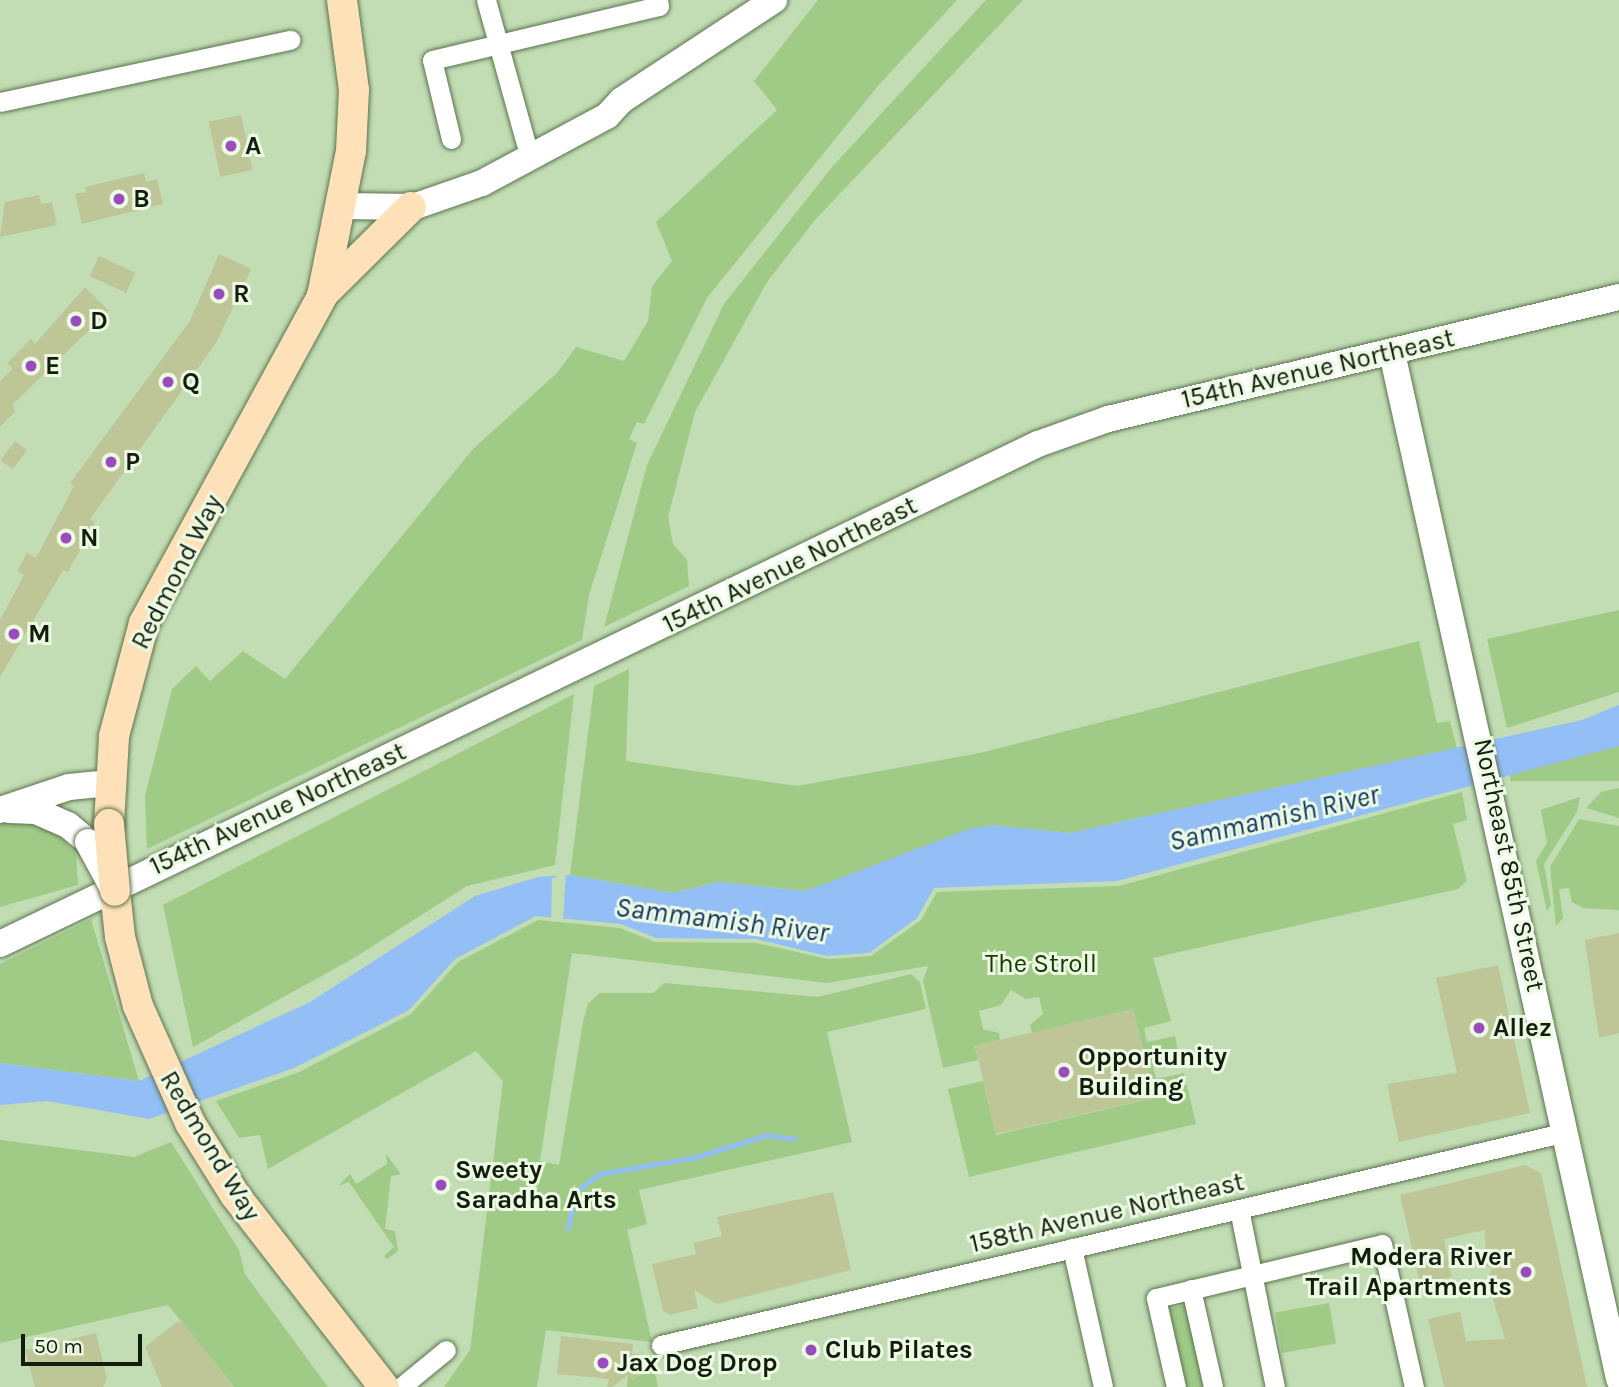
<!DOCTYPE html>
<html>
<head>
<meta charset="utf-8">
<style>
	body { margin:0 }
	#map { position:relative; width:1619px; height:1387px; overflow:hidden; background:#c2ddb4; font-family:Karla,sans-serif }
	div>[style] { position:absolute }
	.green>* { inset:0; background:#a0cb87; transform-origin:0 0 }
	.water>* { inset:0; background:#93bff6 }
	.pier>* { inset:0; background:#c2ddb4 }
	.stream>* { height:5px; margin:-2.5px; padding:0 2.5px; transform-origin:2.5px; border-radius:2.5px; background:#93bff6 }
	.building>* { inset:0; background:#bec596; transform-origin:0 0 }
	.roads { filter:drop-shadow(0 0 2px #5c744f) drop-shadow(0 0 2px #5c744f) }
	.street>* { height:19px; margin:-9.5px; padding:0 9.5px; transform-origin:9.5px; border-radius:9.5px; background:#fff }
	.secondary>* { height:26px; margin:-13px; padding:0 13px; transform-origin:13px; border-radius:13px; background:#fff }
	.primary>* { height:30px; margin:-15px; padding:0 15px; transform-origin:15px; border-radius:15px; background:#fee1b9 }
	.bridges { filter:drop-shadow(0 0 2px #5c744f) drop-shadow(0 0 2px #5c744f) }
	.secondary-bridge>* { height:26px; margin:-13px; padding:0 13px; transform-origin:13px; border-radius:13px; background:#fff }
	.primary-bridge>* { height:30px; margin:-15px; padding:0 15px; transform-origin:15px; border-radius:15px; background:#fee1b9 }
	.dots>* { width:19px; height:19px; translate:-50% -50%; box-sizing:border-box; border:4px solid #ecfae4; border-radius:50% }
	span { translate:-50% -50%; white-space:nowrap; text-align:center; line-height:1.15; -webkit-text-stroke:6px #ecfae4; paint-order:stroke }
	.poi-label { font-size:26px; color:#131d0d; font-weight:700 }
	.left { translate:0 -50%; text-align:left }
	.right { translate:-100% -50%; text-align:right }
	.street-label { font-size:26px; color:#131d0d }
	.park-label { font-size:26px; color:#1b3902 }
	.water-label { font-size:28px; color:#133763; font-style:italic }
	.scale { position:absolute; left:21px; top:1334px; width:121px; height:32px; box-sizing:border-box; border:4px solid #131d0d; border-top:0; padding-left:9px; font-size:21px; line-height:24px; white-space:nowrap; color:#131d0d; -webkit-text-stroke:5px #ecfae4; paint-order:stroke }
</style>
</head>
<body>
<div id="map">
	<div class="green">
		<div style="clip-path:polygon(818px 0,957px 0,877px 87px,707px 298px,644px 424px,637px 422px,629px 439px,637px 443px,589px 595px,582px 640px,147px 849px,145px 796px,172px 689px,196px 666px,210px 681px,243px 651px,285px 679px,473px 449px,557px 373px,576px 347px,624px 361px,648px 321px,652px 286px,672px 261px,656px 222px,777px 110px,754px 81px)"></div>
		<div style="clip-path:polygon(986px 0,1023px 0,815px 220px,767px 282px,695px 412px,668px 517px,673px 544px,687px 560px,689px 586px,604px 627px,647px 465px,724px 304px,832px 167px)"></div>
		<div style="clip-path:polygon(1619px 610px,1619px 692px,1507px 728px,1487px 639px)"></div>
		<div style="clip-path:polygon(1419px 641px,1437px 723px,1450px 721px,1457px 748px,1070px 833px,992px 825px,806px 891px,718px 882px,673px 893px,570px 875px,594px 686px,629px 669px,626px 761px,797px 786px,980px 753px)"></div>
		<div style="clip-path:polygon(574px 694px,555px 865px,467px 886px,354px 958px,193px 1047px,163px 905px)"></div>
		<div style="left:1619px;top:746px;width:35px;height:109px;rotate:90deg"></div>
		<div style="clip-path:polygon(1619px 788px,1619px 818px,1586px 808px,1601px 792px)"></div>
		<div style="clip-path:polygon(1462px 792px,1467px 820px,1453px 824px,1467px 881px,1458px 889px,1153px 958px,1171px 1021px,1144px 1028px,1147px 1042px,1175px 1036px,1180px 1059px,1153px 1065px,1156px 1079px,1184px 1073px,1196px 1124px,969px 1177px,948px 1089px,983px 1081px,996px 1135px,1154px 1098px,1133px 1009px,1032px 1033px,1030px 1025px,1043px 1014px,1039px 997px,1026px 999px,1011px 990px,1001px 1005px,979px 1011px,983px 1029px,999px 1033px,1000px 1040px,975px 1046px,978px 1060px,943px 1068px,923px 981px,928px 966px,827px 983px,572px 953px,540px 1161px,559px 1165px,583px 1022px,588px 1004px,599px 993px,653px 993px,664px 983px,818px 997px,911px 974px,920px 982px,926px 1009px,827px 1032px,852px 1142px,639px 1190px,647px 1224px,627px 1230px,652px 1342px,546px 1330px,537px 1387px,444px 1387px,470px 1350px,503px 1081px,476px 1051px,268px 1169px,260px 1135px,239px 1138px,216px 1101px,299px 1072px,411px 1014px,458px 962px,538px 920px,620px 928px,655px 942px,756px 943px,828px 959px,871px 956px,921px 920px,937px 892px,1119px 886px)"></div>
		<div style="clip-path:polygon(1580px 797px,1577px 812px,1544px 864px,1551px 905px,1547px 911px,1536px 861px,1547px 843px,1541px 810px)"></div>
		<div style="clip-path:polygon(1579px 819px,1619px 826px,1619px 910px,1583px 908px,1572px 902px,1569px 888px,1559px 889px,1563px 918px,1556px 926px,1550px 867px)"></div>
		<div style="clip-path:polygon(0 821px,46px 825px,61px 837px,76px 855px,78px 885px,0 907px)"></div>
		<div style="clip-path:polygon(91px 919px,139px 1081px,0 1063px,0 964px)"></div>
		<div style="clip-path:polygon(0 1140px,134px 1157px,171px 1142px,239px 1250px,245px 1274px,328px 1387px,234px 1387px,168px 1305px,0 1343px)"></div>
		<div style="clip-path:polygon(386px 1154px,401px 1174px,391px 1176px,385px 1229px,395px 1231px,398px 1251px,387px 1259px,384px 1256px,394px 1247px,349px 1182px,338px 1186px,350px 1174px,356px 1184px,387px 1164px)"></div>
		<div style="left:1329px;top:1303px;width:41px;height:55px;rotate:80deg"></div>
		<div style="left:1190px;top:1304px;width:85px;height:26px;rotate:78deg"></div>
		<div style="clip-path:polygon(651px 1355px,658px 1387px,627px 1387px,628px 1375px)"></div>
	</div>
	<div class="water">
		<div style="clip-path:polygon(1619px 705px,1619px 746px,1117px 881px,934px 888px,917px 918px,869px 953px,827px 956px,756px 939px,656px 938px,621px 924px,536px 916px,455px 959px,409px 1010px,294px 1068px,149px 1119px,47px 1101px,0 1105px,0 1063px,139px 1081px,310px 1002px,475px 896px,538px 877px,570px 875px,673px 893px,718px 882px,806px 891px,969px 829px,992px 825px,1070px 833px,1582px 720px)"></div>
	</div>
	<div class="pier">
		<div style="clip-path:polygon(566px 871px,563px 922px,551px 921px,552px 879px)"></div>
	</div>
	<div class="stream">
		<div style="left:568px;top:1228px;width:37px;rotate:-79deg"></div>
		<div style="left:575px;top:1192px;width:30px;rotate:-37deg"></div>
		<div style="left:599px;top:1174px;width:98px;rotate:-9.9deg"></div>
		<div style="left:696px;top:1157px;width:74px;rotate:-17.2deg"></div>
		<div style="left:767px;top:1135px;width:28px;rotate:8deg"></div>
	</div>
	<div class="building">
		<div style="left:241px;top:115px;width:56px;height:33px;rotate:78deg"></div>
		<div style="clip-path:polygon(144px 173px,146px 182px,157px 179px,163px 204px,82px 224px,75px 194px,86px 192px,85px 187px)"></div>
		<div style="clip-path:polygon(39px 195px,41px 204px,52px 202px,57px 225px,0 237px,5px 202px)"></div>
		<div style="clip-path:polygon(219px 254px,251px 269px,216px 343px,90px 519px,95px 522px,68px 572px,63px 570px,0 677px,0 620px,24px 575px,17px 571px,27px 553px,36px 558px,74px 486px,70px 483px,190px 321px)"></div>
		<div style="left:99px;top:256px;width:40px;height:22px;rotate:25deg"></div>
		<div style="clip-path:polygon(85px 287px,109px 311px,13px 404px,15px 412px,0 427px,0 381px,13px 369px,7px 363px,31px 339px,35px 344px)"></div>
		<div style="left:15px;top:441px;width:15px;height:24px;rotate:37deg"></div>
		<div style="clip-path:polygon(1619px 933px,1619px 1033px,1599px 1038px,1585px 940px)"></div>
		<div style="clip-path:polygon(1498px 965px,1530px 1113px,1399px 1142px,1387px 1084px,1457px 1073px,1436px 978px)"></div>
		<div style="left:1133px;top:1009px;width:91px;height:162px;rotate:77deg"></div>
		<div style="clip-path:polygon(1525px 1165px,1541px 1173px,1587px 1387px,1444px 1387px,1428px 1319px,1460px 1312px,1466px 1341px,1505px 1339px,1487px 1280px,1492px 1268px,1486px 1266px,1485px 1230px,1444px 1239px,1452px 1277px,1420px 1283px,1400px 1195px)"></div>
		<div style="clip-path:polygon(833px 1192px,851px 1270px,717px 1304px,694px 1290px,698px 1308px,670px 1315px,663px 1311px,652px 1264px,696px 1254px,693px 1243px,722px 1236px,717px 1217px)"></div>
		<div style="clip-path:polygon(177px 1322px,183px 1322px,233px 1387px,162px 1387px,145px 1347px)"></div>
		<div style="clip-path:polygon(96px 1333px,107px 1379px,103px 1387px,35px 1387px,25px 1350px)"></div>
		<div style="clip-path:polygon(561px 1336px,633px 1344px,632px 1354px,649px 1355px,647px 1372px,632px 1380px,628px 1375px,612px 1387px,607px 1387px,609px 1379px,557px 1374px)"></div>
	</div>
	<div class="roads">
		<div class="street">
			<div style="left:486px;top:0;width:149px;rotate:74.5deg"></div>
			<div style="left:0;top:102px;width:297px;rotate:-12.1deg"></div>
			<div style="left:451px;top:139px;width:81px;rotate:-103.5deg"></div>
			<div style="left:432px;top:60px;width:233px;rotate:-13.4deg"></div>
			<div style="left:659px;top:6px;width:6px;rotate:-99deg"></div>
			<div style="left:1239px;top:1209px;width:182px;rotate:78.6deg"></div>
			<div style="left:1072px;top:1248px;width:142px;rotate:77.4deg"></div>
			<div style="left:1191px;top:1289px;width:100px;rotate:77.3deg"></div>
			<div style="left:661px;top:1345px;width:930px;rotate:-13.24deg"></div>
			<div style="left:401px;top:1387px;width:58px;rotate:-39.4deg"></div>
			<div style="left:1176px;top:1387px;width:91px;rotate:-102.7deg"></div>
			<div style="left:1156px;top:1298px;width:232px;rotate:-13.4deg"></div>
			<div style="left:1382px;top:1244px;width:147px;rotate:77.4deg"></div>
		</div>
		<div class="secondary">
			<div style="left:343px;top:206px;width:70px;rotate:0.8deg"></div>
			<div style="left:413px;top:207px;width:73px;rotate:-19.2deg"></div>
			<div style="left:482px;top:183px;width:142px;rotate:-28.2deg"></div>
			<div style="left:607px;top:116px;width:22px;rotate:-47deg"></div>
			<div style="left:622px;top:100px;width:182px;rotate:-33.3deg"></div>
			<div style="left:1392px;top:353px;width:1051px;rotate:77.52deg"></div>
			<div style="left:0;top:810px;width:73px;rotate:-18.4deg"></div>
			<div style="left:69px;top:787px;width:41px;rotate:-5.6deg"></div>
			<div style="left:9px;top:810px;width:27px;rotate:2deg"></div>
			<div style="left:36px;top:811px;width:35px;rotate:24deg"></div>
			<div style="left:68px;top:825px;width:26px;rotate:40deg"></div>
			<div style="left:0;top:944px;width:1152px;rotate:-25.72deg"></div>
			<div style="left:1038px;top:444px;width:74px;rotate:-19.7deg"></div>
			<div style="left:1108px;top:419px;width:525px;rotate:-13.43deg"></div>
		</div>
		<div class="primary">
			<div style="left:322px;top:295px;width:125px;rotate:-44.7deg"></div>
			<div style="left:109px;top:824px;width:88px;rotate:-86.7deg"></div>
			<div style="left:114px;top:736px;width:117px;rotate:-75.1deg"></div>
			<div style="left:144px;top:623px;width:372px;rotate:-61.4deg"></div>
			<div style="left:322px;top:296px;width:148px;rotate:-78.7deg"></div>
			<div style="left:351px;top:151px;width:61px;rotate:-87.2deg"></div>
			<div style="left:354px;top:90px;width:91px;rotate:-97.6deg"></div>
			<div style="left:115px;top:891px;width:46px;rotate:83.8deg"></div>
			<div style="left:120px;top:937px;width:71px;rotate:75.4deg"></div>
			<div style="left:138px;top:1006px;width:128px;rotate:66deg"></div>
			<div style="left:190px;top:1123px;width:85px;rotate:58deg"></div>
			<div style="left:235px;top:1195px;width:243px;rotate:52.2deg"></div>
		</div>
	</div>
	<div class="bridges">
		<div class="secondary-bridge">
			<div style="left:88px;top:842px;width:55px;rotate:61.6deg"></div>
		</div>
		<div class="primary-bridge">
			<div style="left:109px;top:824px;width:67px;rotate:84.9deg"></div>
		</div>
	</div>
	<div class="dots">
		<div style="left:231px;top:146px;background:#9b4cbc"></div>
		<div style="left:119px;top:199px;background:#9b4cbc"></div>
		<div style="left:219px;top:294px;background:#9b4cbc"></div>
		<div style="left:76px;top:321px;background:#9b4cbc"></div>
		<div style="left:31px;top:366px;background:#9b4cbc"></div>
		<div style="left:168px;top:382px;background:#9b4cbc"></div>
		<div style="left:111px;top:462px;background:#9b4cbc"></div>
		<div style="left:66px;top:538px;background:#9b4cbc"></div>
		<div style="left:14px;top:634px;background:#9b4cbc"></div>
		<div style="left:1479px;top:1028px;background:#9b4cbc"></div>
		<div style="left:1064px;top:1072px;background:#9b4cbc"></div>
		<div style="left:441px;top:1185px;background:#9b4cbc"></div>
		<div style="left:1526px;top:1272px;background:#9b4cbc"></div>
		<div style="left:811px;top:1350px;background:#9b4cbc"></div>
		<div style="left:603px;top:1363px;background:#9b4cbc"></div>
	</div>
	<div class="poi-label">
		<span class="left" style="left:245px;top:146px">A</span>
		<span class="left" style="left:133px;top:199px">B</span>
		<span class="left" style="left:233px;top:294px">R</span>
		<span class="left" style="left:90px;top:321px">D</span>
		<span class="left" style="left:45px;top:366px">E</span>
		<span class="left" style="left:182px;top:382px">Q</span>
		<span class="left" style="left:125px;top:462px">P</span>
		<span class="left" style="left:80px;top:538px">N</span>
		<span class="left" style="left:28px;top:634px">M</span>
		<span class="left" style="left:1493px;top:1028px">Allez</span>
		<span class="left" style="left:1078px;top:1072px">Opportunity<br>Building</span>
		<span class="left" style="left:455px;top:1185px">Sweety<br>Saradha Arts</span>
		<span class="right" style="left:1512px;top:1272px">Modera River<br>Trail Apartments</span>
		<span class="left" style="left:825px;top:1350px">Club Pilates</span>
		<span class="left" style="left:617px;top:1363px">Jax Dog Drop</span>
	</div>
	<div class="street-label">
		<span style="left:1318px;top:369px;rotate:-13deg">154th Avenue Northeast</span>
		<span style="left:790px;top:565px;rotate:-26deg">154th Avenue Northeast</span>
		<span style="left:177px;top:572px;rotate:-63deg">Redmond Way</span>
		<span style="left:278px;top:809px;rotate:-25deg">154th Avenue Northeast</span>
		<span style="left:1509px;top:865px;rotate:78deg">Northeast 85th Street</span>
		<span style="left:210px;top:1146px;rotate:59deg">Redmond Way</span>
		<span style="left:1107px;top:1213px;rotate:-13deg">158th Avenue Northeast</span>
	</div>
	<div class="park-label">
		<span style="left:1041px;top:964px">The Stroll</span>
	</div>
	<div class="water-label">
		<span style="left:1274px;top:818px;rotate:-13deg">Sammamish River</span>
		<span style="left:722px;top:920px;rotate:7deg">Sammamish River</span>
	</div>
	<div class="scale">50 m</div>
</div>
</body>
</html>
